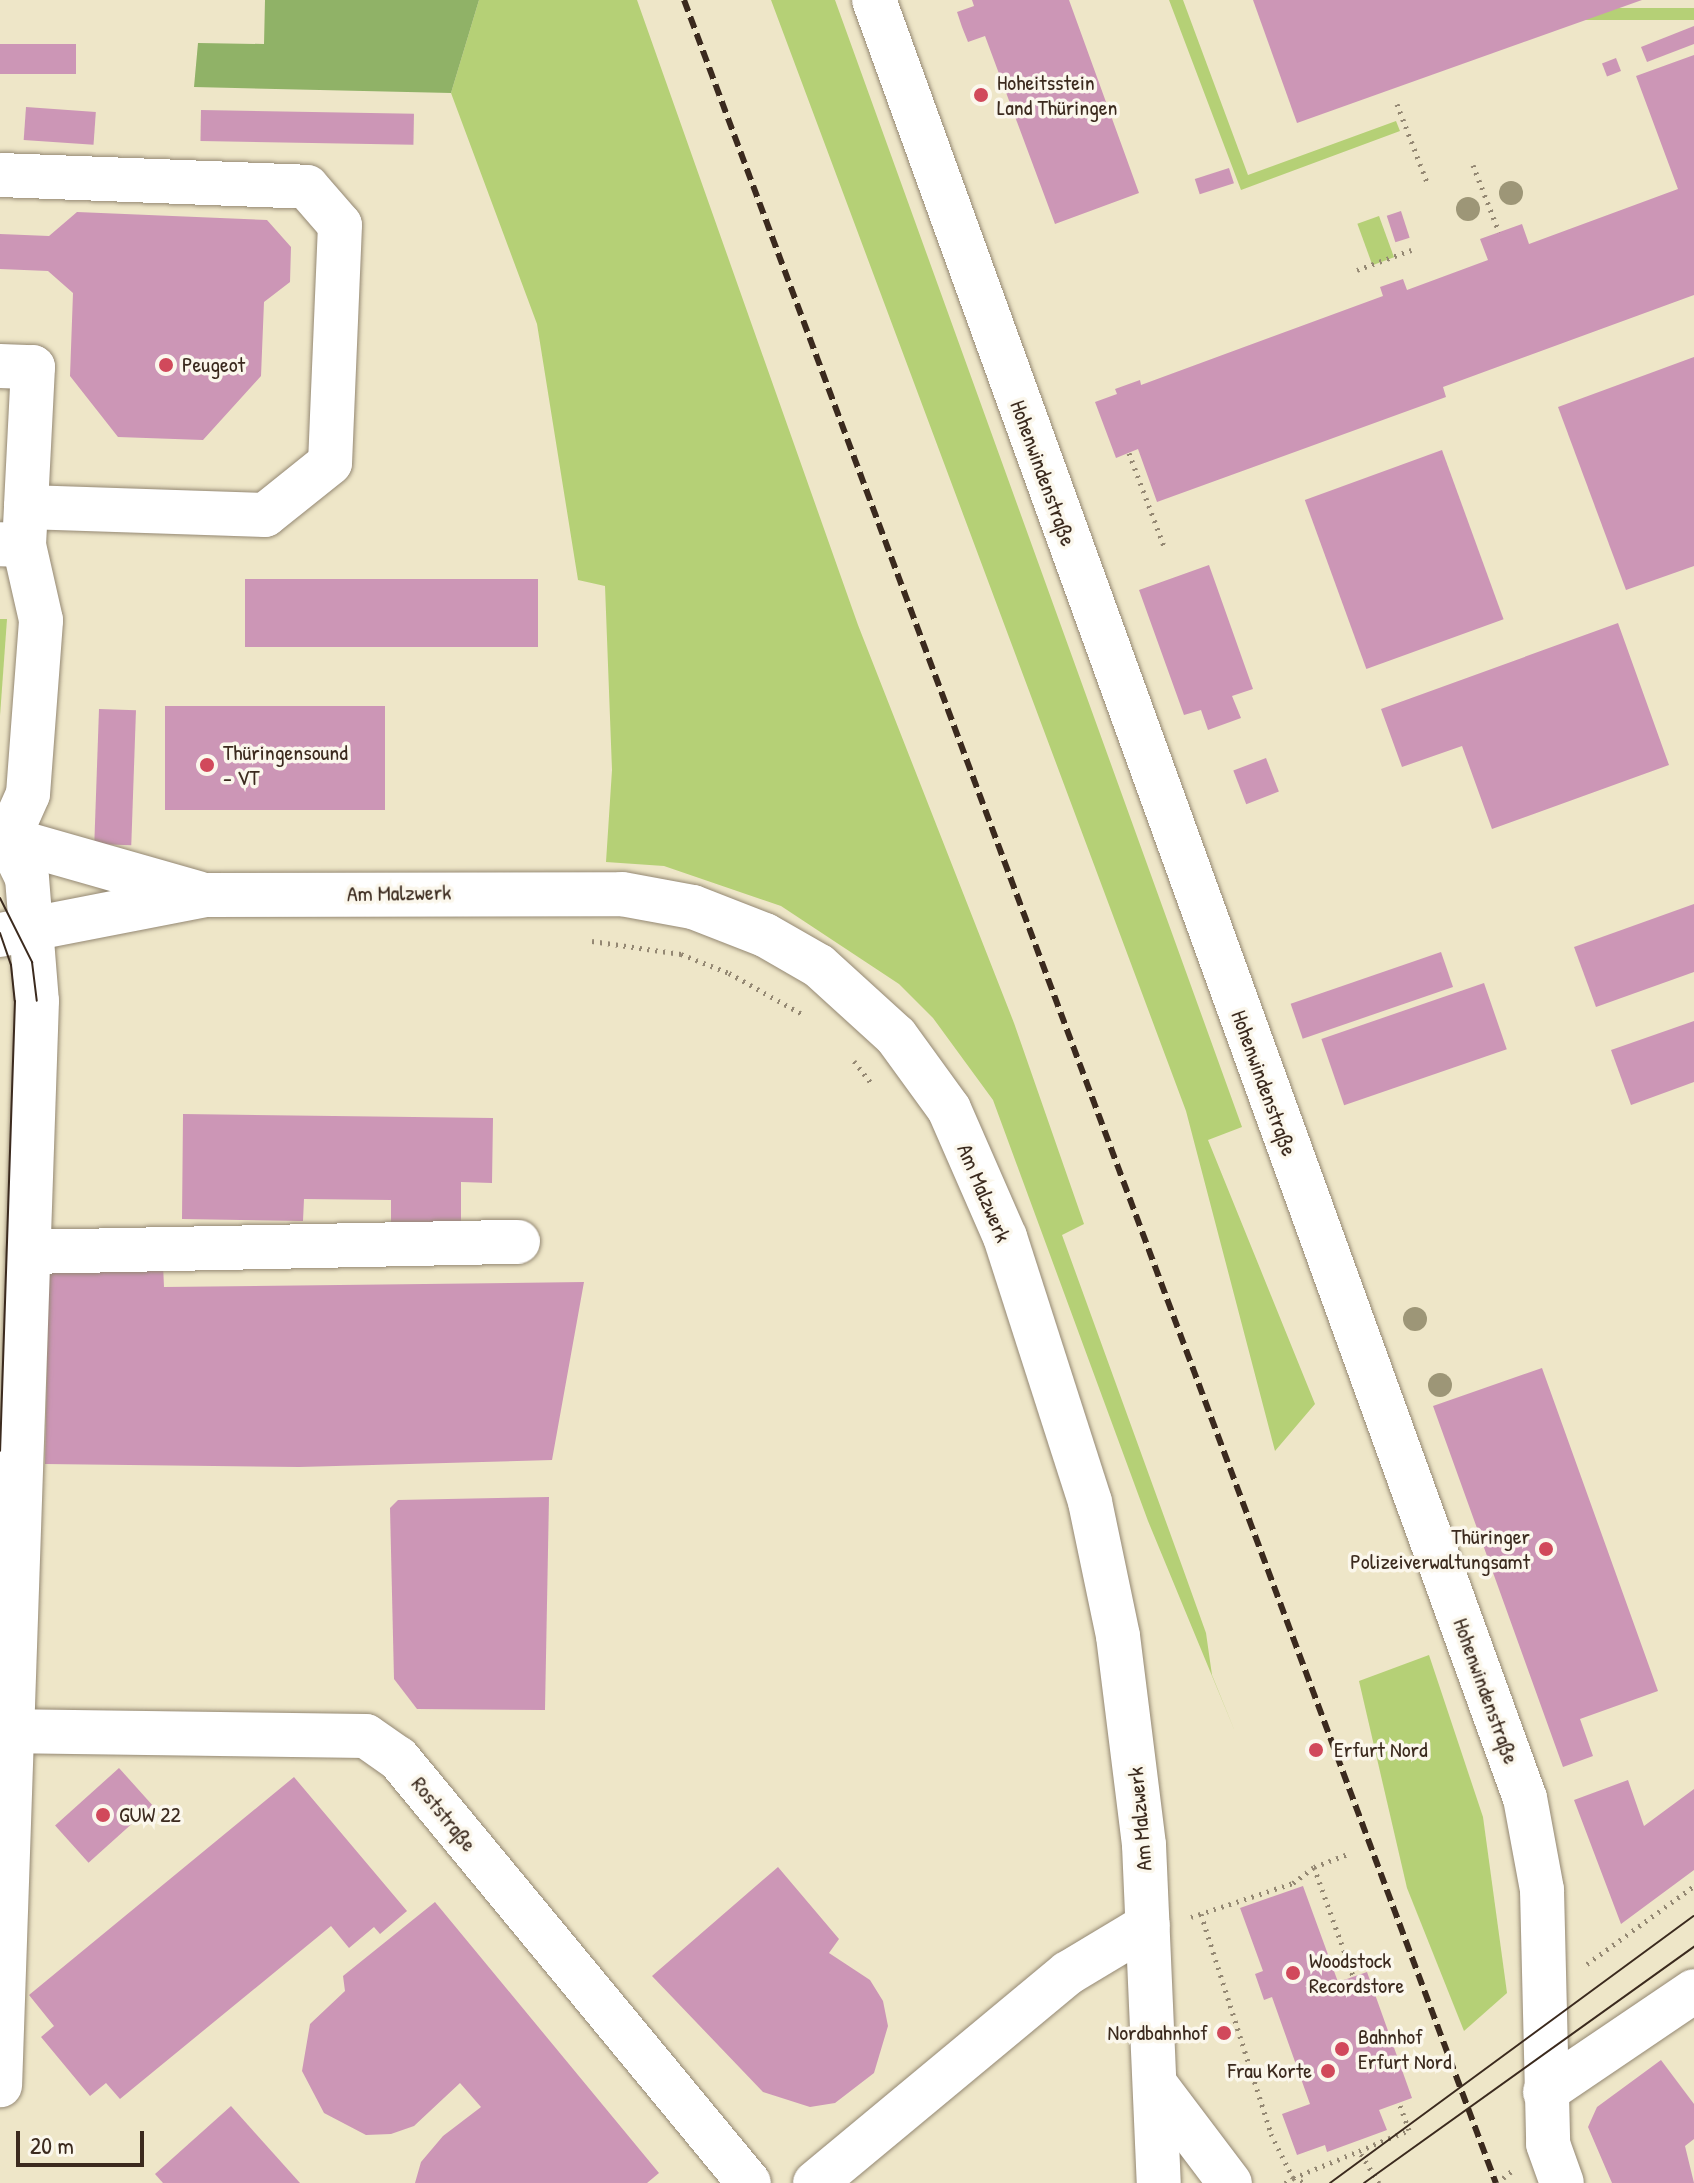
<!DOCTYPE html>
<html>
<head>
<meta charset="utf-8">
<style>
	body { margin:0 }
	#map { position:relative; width:1694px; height:2183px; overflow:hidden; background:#eee6c8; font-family:"Patrick Hand",sans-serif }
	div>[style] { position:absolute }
	.green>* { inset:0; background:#b5d076; transform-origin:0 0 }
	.forest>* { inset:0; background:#90b267 }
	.building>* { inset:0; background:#cc96b6; transform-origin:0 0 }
	.path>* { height:5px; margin-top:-2.5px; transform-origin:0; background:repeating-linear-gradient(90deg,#948873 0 2px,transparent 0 8px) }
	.roads { filter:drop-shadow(0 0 2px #948873) drop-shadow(0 0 2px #948873) }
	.minor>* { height:44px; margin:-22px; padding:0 22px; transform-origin:22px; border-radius:22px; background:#fff }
	.tram>* { height:2px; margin:-1px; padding:0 1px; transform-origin:1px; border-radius:1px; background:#3b2a1e }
	.rail>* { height:6px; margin-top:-3px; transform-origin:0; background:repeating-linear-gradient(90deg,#3b2a1e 0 12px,transparent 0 18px) }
	.trees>* { width:24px; height:24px; margin:-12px; border-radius:50%; background:#9d9677 }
	.dots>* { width:22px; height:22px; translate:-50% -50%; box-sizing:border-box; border:4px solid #fbf7ec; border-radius:50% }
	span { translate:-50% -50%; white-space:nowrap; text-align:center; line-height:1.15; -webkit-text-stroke:7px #fbf7ec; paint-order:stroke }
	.poi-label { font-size:22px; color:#3b2a1e }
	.left { translate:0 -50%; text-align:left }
	.right { translate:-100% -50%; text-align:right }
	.street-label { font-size:22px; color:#3b2a1e }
	.scale { position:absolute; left:16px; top:2131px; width:128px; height:36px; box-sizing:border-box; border:4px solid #3b2a1e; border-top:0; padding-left:10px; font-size:24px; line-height:28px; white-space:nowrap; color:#3b2a1e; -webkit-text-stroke:6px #fbf7ec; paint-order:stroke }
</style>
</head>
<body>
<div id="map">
	<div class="green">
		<div style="clip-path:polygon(479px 0,637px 0,858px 625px,1014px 1023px,1084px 1224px,1062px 1235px,1182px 1566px,1206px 1633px,1212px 1675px,1236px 1734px,1148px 1521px,993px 1100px,933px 1018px,899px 984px,781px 906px,664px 866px,606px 862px,612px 770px,605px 586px,578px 580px,537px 324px,451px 93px)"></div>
		<div style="clip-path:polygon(771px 0,835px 0,1242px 1127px,1208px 1140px,1315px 1404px,1275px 1451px,1186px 1111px)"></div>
		<div style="clip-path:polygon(1169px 0,1183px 0,1248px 175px,1396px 121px,1400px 131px,1241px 190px)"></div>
		<div style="left:1694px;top:8px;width:12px;height:302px;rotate:90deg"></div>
		<div style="left:1379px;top:216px;width:44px;height:23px;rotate:70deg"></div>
		<div style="clip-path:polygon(0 619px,7px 619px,0 716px)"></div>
		<div style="clip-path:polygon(1429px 1655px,1483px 1817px,1507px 1993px,1464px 2031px,1407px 1888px,1359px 1681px)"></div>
	</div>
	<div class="forest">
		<div style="clip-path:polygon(265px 0,479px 0,451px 93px,194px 87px,198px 43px,264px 44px)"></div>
	</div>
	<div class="building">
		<div style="clip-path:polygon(972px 0,1069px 0,1139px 193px,1055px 224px,985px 36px,968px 42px,962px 27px,957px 12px,974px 6px)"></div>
		<div style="clip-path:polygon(1253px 0,1642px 0,1297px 123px)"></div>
		<div style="clip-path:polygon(1694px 26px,1694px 44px,1647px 62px,1641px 47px)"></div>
		<div style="left:0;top:44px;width:76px;height:30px"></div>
		<div style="clip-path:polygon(1694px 55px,1694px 295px,1443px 387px,1446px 397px,1157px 502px,1138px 449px,1116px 458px,1095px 402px,1117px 394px,1115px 389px,1140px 380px,1141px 385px,1383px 296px,1380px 287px,1403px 279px,1407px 290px,1488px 260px,1480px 239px,1522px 224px,1529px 244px,1678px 189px,1636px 76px)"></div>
		<div style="left:1616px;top:58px;width:14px;height:15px;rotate:69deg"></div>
		<div style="left:26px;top:107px;width:70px;height:33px;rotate:4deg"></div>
		<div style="left:201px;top:110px;width:213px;height:31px;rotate:1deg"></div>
		<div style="left:1229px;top:168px;width:16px;height:36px;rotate:72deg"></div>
		<div style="left:1401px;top:211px;width:28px;height:15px;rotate:72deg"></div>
		<div style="clip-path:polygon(77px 212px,267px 220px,291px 247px,290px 282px,264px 302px,261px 376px,203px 440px,118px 437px,70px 376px,73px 293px,48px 271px,0 269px,0 234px,49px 236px)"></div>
		<div style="clip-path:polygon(1694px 357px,1694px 566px,1626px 590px,1558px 407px)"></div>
		<div style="left:1442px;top:450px;width:180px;height:146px;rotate:70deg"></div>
		<div style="clip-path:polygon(1209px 565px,1253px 689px,1232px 696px,1241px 718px,1208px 730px,1201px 710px,1184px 715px,1139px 590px)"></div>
		<div style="left:245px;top:579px;width:293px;height:68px"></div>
		<div style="clip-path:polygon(1618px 623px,1669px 765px,1492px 829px,1462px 746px,1402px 767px,1381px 709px)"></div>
		<div style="left:165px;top:706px;width:220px;height:104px"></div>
		<div style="left:99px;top:709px;width:37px;height:135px;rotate:2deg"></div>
		<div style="left:1266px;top:758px;width:36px;height:35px;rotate:69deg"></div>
		<div style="clip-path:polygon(1694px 904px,1694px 972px,1596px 1007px,1574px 947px)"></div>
		<div style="left:1441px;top:952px;width:37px;height:159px;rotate:71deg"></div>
		<div style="left:1484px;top:983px;width:70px;height:172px;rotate:71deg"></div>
		<div style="clip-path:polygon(1694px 1021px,1694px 1082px,1631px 1105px,1611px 1050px)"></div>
		<div style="clip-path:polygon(183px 1114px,493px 1118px,492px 1183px,461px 1182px,461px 1223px,391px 1222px,391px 1200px,304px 1199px,303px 1221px,182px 1219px)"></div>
		<div style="clip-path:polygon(163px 1264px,164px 1287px,584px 1282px,552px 1460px,299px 1467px,45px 1464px,49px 1265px)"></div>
		<div style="clip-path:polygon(1542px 1368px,1658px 1691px,1580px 1719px,1593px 1756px,1563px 1767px,1433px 1406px)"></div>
		<div style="clip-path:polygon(549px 1497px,545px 1710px,417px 1709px,394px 1679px,390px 1508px,398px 1500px)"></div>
		<div style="left:119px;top:1768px;width:50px;height:86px;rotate:48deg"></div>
		<div style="clip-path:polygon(294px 1777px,407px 1911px,380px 1934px,374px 1927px,349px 1948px,331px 1926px,120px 2099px,106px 2083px,90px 2096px,41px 2037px,54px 2026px,29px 1995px)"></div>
		<div style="clip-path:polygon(1628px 1780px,1644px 1826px,1694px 1789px,1694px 1870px,1621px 1924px,1574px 1800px)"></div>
		<div style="clip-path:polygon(778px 1867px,839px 1939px,829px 1953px,870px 1980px,883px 2001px,888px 2026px,874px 2073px,835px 2103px,810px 2107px,763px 2092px,652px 1976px)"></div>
		<div style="clip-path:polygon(1303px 1886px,1338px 1982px,1367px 1972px,1412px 2098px,1379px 2110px,1387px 2130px,1327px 2152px,1325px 2145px,1297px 2155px,1282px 2114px,1310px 2104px,1272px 1997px,1264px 2000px,1255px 1974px,1263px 1971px,1240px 1908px)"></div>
		<div style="clip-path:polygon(435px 1902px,659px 2173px,647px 2183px,415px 2183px,421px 2162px,443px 2136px,481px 2107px,460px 2083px,414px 2126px,391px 2134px,366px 2135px,324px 2113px,302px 2071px,310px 2024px,345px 1991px,343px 1976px)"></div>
		<div style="clip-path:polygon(1661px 2060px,1694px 2104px,1694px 2139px,1685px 2146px,1694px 2183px,1612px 2183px,1588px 2127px,1597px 2107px)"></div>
		<div style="clip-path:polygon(231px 2106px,300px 2183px,163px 2183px,155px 2174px)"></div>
	</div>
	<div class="path">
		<div style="left:1397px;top:104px;width:84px;rotate:69deg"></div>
		<div style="left:1473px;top:165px;width:72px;rotate:68.8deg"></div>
		<div style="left:1357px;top:270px;width:58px;rotate:-20.3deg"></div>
		<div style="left:1129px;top:453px;width:99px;rotate:69.4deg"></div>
		<div style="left:592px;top:941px;width:90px;rotate:8.3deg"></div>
		<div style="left:681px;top:954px;width:52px;rotate:21.6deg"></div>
		<div style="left:729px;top:973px;width:84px;rotate:29.3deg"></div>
		<div style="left:854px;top:1061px;width:31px;rotate:52deg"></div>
		<div style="left:1314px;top:1867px;width:36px;rotate:-21deg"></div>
		<div style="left:1201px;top:1914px;width:231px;rotate:72.3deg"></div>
		<div style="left:1271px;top:2134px;width:49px;rotate:63.4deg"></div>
		<div style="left:1293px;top:2178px;width:71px;rotate:-22.2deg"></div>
		<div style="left:1191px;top:1917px;width:108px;rotate:-18.4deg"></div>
		<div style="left:1293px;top:1883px;width:26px;rotate:-37deg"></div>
		<div style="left:1314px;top:1867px;width:116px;rotate:70.3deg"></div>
		<div style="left:1587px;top:1964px;width:132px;rotate:-36.1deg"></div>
		<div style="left:1285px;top:2183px;width:9px;rotate:-32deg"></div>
		<div style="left:1293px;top:2178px;width:13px;rotate:23deg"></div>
		<div style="left:1379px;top:2183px;width:38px;rotate:-122deg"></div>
		<div style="left:1359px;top:2151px;width:54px;rotate:-22.8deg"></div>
		<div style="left:1409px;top:2130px;width:29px;rotate:-110deg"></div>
		<div style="left:1497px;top:2183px;width:19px;rotate:-39deg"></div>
	</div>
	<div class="roads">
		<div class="minor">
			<div style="left:874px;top:0;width:1912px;rotate:70.1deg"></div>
			<div style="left:1525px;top:1798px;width:94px;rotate:79.5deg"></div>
			<div style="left:1542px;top:1890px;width:254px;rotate:88.6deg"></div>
			<div style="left:1548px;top:2144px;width:41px;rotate:70.3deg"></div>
			<div style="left:0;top:175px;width:307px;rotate:2.2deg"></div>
			<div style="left:307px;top:187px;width:50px;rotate:49deg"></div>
			<div style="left:340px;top:225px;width:238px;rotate:92.4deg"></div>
			<div style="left:330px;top:463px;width:83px;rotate:141.3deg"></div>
			<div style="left:265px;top:515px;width:239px;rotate:-178.1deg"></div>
			<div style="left:26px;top:507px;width:38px;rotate:93deg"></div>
			<div style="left:24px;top:545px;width:24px;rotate:-178deg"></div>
			<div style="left:0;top:366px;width:33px;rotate:2deg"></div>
			<div style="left:33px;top:367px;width:140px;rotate:92.9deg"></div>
			<div style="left:0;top:834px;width:9px;rotate:32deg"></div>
			<div style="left:8px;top:839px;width:43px;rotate:64deg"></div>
			<div style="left:27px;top:878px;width:123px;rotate:85.4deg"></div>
			<div style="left:37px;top:1001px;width:1085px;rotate:91.95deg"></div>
			<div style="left:8px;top:839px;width:49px;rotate:-66deg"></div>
			<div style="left:28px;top:794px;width:174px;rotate:-85.7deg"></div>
			<div style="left:41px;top:620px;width:77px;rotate:-102.8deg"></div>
			<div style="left:8px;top:839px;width:198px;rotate:15.9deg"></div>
			<div style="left:0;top:935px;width:210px;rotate:-11deg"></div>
			<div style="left:206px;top:895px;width:416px;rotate:-0.1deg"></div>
			<div style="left:622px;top:894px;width:72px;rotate:10.4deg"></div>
			<div style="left:693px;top:907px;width:77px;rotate:21.3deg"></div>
			<div style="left:765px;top:935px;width:62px;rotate:29.9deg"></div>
			<div style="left:819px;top:966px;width:104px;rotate:42.3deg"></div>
			<div style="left:896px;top:1036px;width:90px;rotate:54deg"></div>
			<div style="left:949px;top:1109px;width:140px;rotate:66.4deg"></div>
			<div style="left:1005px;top:1237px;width:278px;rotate:72.2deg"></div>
			<div style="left:1090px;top:1502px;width:137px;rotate:78.2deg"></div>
			<div style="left:1118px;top:1636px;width:211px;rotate:82.9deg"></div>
			<div style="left:1144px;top:1845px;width:338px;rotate:87.5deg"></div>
			<div style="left:28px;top:1252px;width:490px;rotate:-1.2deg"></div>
			<div style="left:0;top:1731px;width:366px;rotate:0.8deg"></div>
			<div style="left:366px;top:1736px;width:39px;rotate:35deg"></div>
			<div style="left:398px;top:1758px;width:551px;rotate:50.45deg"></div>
			<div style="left:1155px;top:2084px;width:124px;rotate:52.9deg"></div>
			<div style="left:1545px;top:2092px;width:180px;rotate:-34.1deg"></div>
			<div style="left:815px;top:2183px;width:329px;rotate:-39.7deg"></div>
			<div style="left:1068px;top:1973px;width:93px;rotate:-31deg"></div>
		</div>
	</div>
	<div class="tram">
		<div style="left:0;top:898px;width:72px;rotate:63.4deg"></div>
		<div style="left:32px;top:962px;width:39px;rotate:83deg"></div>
		<div style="left:0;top:933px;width:34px;rotate:71deg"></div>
		<div style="left:11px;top:965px;width:36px;rotate:84deg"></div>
		<div style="left:15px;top:1001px;width:450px;rotate:91.9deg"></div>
		<div style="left:1330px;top:2183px;width:451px;rotate:-36.3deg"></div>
		<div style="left:1364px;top:2183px;width:406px;rotate:-35.6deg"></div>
	</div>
	<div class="rail">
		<div style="left:684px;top:0;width:2329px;rotate:69.6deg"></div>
	</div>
	<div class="trees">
		<div style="left:1511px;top:193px"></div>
		<div style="left:1468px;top:209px"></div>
		<div style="left:1415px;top:1319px"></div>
		<div style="left:1440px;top:1385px"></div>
	</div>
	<div class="dots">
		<div style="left:981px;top:95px;background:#d1495b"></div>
		<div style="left:166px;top:365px;background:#d1495b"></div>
		<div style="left:207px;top:765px;background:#d1495b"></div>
		<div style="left:1546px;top:1549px;background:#d1495b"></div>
		<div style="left:1316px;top:1750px;background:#d1495b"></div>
		<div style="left:103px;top:1815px;background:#d1495b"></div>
		<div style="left:1293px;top:1973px;background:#d1495b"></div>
		<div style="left:1224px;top:2033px;background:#d1495b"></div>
		<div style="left:1342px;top:2049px;background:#d1495b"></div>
		<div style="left:1328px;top:2071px;background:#d1495b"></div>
	</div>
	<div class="poi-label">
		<span class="left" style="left:997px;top:95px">Hoheitsstein<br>Land Thüringen</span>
		<span class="left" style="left:182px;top:365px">Peugeot</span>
		<span class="left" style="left:223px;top:765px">Thüringensound<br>- VT</span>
		<span class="right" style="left:1530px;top:1549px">Thüringer<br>Polizeiverwaltungsamt</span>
		<span class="left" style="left:1334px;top:1750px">Erfurt Nord</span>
		<span class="left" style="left:119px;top:1815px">GUW 22</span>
		<span class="left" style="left:1309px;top:1973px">Woodstock<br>Recordstore</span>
		<span class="right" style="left:1208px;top:2033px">Nordbahnhof</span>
		<span class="left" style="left:1358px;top:2049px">Bahnhof<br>Erfurt Nord</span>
		<span class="right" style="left:1312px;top:2071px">Frau Korte</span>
	</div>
	<div class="street-label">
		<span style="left:1043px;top:473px;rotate:70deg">Hohenwindenstraße</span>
		<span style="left:399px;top:893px;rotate:-1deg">Am Malzwerk</span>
		<span style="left:1264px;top:1083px;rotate:70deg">Hohenwindenstraße</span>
		<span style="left:984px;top:1193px;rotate:67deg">Am Malzwerk</span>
		<span style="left:1486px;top:1691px;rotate:70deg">Hohenwindenstraße</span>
		<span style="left:444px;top:1814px;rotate:51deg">Roststraße</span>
		<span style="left:1140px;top:1819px;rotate:-95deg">Am Malzwerk</span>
	</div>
	<div class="scale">20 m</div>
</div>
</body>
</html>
